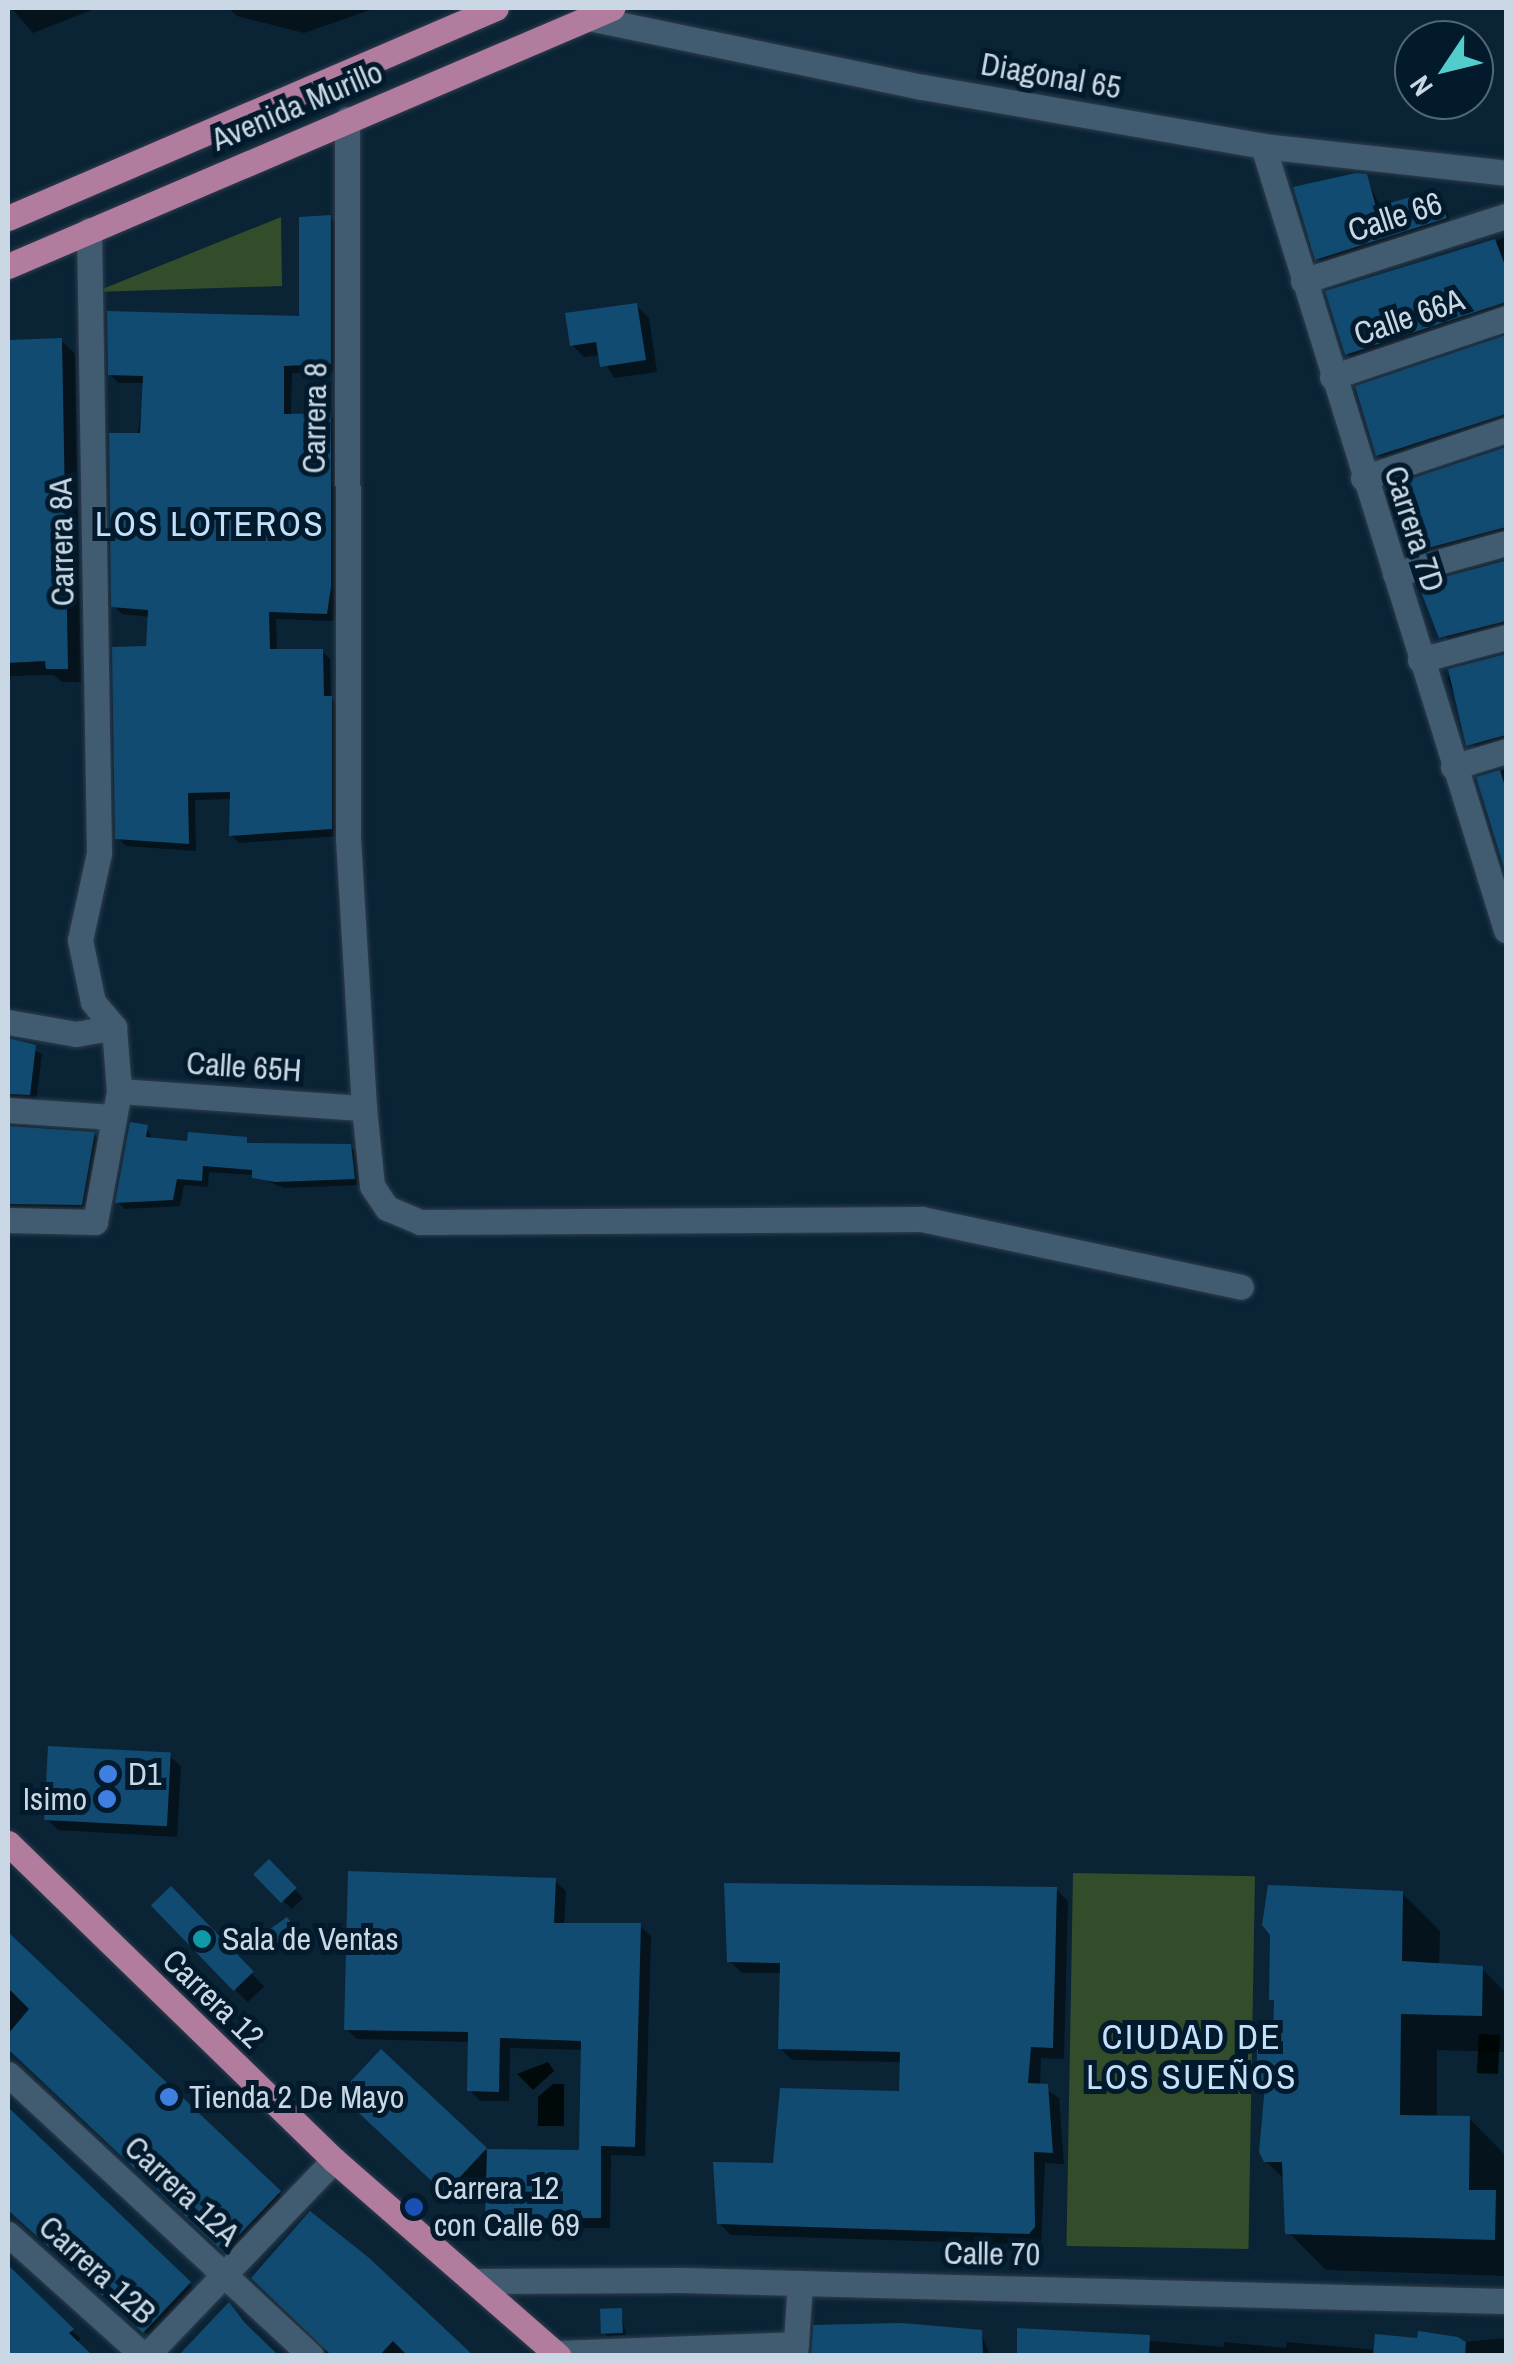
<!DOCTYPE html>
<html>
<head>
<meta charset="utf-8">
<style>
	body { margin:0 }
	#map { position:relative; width:1514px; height:2363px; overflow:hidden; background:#0a2436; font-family:"Archivo Narrow",sans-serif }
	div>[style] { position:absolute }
	.green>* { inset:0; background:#334d2a; transform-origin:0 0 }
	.water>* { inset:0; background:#000a0a; transform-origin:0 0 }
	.shadow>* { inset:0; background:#0007; transform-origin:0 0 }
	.building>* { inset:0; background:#124b71; transform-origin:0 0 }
	.roads { filter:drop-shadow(0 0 2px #303d4d) drop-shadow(0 0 2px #303d4d) }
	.minor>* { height:25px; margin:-12.5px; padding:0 12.5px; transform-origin:12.5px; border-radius:12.5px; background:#415c71 }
	.major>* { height:25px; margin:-12.5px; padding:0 12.5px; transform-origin:12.5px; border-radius:12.5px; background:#b27c9f }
	.dots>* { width:28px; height:28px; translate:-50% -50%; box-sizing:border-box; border:5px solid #021a2c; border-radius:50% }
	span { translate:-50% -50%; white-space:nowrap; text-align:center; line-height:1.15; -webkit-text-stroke:10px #021a2c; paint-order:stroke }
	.street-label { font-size:32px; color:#c9d8e4 }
	.poi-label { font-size:32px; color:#c9d8e4 }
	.left { translate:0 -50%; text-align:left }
	.right { translate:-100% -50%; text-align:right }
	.neighbourhood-label { font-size:35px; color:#c3e1fa; letter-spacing:2.5px }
	.frame { position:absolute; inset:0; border:10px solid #c9d8e4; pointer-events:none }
	.north { position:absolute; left:1394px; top:20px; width:100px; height:100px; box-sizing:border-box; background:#021a2c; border:2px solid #526676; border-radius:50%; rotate:235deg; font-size:28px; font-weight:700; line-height:40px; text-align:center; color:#c9d8e4 }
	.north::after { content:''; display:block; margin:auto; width:35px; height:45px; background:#53cdcb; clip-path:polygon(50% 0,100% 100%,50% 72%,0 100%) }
</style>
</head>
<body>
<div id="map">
	<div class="green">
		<div style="clip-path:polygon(281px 217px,282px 286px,95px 292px)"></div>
		<div style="left:1073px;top:1873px;width:182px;height:373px;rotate:1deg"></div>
	</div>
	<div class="water">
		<div style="left:1479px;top:2034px;width:21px;height:39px;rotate:3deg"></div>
		<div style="clip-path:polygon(548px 2062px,554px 2071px,533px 2090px,517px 2074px)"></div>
		<div style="clip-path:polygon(553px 2084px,564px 2084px,564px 2126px,538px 2126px,538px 2097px)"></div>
	</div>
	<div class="shadow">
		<div style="clip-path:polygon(11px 8px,97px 8px,33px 33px)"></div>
		<div style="clip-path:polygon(228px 8px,376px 8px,304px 33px,237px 16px)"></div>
		<div style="clip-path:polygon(1366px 177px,1381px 208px,1438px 192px,1453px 226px,1326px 267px,1318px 259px)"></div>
		<div style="clip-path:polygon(330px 217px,338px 225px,338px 372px,292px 373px,291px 416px,330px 415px,338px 423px,339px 596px,334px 621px,276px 619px,277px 652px,322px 651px,330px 659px,331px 699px,339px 707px,339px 836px,239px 843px,231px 835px,232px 799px,195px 800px,196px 851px,126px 846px,118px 838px,150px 617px,122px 614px,114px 606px,145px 383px,118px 383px,110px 374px,302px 318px)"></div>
		<div style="clip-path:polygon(1506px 237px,1506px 312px,1356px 363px,1347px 354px,1458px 256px)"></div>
		<div style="clip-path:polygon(636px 305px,649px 318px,657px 372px,614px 378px,601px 355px,584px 357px,572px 345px)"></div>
		<div style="clip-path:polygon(1506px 338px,1506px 424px,1387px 464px,1378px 455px,1358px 388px)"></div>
		<div style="clip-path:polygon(61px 340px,75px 354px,81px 682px,62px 682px,54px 675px,8px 676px,8px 352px)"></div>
		<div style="clip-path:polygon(1506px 450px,1506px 536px,1417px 561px,1389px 489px)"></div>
		<div style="clip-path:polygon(1506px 562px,1506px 630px,1450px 645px,1421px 586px)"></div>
		<div style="clip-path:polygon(1506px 655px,1506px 746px,1477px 753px,1447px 677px)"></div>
		<div style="clip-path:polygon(1506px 769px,1506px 868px,1479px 779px)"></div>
		<div style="clip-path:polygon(8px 1040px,42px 1054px,36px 1102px,8px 1102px)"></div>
		<div style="clip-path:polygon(146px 1127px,153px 1140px,189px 1144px,350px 1146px,358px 1154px,361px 1185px,284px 1188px,253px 1175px,209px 1172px,208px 1187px,184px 1185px,180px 1206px,125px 1209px,118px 1202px)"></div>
		<div style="clip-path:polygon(8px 1129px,94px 1134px,101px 1142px,88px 1212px,8px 1216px)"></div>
		<div style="clip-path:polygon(170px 1756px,181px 1767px,177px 1837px,58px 1830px,47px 1819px)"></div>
		<div style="left:269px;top:1863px;width:49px;height:16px;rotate:46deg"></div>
		<div style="clip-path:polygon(555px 1881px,566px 1891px,564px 1926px,640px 1926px,651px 1936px,645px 2156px,611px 2155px,610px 2228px,498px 2229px,488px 2218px,489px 2173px,460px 2205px,355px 2107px,381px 2053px,487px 2151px,582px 2153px,584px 2050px,510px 2048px,509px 2101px,480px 2101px,470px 2090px,471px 2042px,357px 2039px,346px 2029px)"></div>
		<div style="clip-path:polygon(1269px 1887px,1402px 1893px,1440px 1931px,1439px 1966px,1481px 1968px,1506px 1993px,1506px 2052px,1437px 2050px,1437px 2118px,1469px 2118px,1506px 2156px,1506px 2276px,1326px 2270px,1288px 2232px,1285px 2180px,1266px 2161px,1277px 2004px,1273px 1934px,1265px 1924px)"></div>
		<div style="clip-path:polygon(1056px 1889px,1068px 1901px,1064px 2059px,1041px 2058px,1040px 2086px,1059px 2098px,1064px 2164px,1045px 2163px,1041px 2245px,731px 2235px,719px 2223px,775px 2165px,902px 2093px,902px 2062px,792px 2060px,780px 2048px,782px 1973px,742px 1973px,730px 1961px)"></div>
		<div style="left:171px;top:1890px;width:134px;height:23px;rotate:46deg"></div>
		<div style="clip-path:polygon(295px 1929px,306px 1943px,289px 1956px,270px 1934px)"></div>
		<div style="clip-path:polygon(8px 1935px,288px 2202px,233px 2259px,8px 2047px)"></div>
		<div style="clip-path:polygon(8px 2107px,198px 2293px,153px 2340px,8px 2201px)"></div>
		<div style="clip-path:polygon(8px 2270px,81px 2339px,76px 2343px,89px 2356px,8px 2356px)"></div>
		<div style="clip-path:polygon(254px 2278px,470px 2356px,325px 2356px,325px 2344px)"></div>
		<div style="clip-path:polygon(621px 2311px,626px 2335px,607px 2336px,603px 2332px)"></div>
		<div style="clip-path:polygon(1020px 2330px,1224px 2347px,1224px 2342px,1286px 2348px,1287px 2342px,1376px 2350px,1506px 2338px,1506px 2356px,1019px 2356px)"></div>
		<div style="clip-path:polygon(981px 2333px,990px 2356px,813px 2356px)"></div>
	</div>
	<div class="building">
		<div style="clip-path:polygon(1356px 173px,1367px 174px,1376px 207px,1438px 189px,1447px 218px,1315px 260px,1293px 187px)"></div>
		<div style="clip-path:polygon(331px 215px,331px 364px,284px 366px,284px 414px,331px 413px,331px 587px,327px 614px,269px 612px,270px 649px,323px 649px,324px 696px,332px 696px,332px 829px,229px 836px,230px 792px,188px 793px,189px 844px,115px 839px,112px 647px,146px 646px,148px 610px,111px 607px,109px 433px,140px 433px,143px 376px,108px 375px,107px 311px,299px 316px,299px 217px)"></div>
		<div style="clip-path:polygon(1495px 239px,1506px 268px,1506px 302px,1345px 355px,1325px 291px)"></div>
		<div style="clip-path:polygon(637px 303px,646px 360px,600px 367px,596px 342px,570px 346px,565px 313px)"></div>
		<div style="clip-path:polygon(1506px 335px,1506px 414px,1376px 456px,1355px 386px)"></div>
		<div style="clip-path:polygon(62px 338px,68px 669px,46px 669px,45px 661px,8px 663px,8px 350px,9px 340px)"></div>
		<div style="clip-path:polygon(1506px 447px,1506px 527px,1406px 554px,1386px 487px)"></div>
		<div style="clip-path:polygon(1504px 561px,1506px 621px,1439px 638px,1418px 584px)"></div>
		<div style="clip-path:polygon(1506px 654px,1506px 735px,1466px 746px,1448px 669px)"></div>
		<div style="clip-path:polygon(1500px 770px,1506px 790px,1506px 874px,1476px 777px)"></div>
		<div style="clip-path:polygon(8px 1038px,36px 1045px,30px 1095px,8px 1094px)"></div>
		<div style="clip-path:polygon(130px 1122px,148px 1125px,146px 1137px,187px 1141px,188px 1132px,247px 1137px,247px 1143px,351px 1144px,355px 1179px,275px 1182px,252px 1178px,252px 1170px,203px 1166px,202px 1181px,177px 1179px,173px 1200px,115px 1203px)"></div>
		<div style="clip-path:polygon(8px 1126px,95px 1132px,82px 1205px,8px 1204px)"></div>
		<div style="left:48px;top:1746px;width:123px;height:74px;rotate:3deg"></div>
		<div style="left:269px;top:1859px;width:40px;height:22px;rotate:46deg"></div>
		<div style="clip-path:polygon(348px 1871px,556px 1878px,554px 1923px,641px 1923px,635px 2147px,601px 2146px,601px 2218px,485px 2219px,487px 2149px,579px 2150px,581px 2041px,500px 2038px,499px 2092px,467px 2091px,468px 2032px,344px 2030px)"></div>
		<div style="clip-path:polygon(724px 1883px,1057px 1887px,1053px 2048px,1031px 2047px,1028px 2083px,1048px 2084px,1053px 2153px,1034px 2152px,1035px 2227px,1029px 2234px,717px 2224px,713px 2162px,773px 2163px,780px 2088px,899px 2091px,900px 2052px,778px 2049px,780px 1963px,727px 1962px)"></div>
		<div style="clip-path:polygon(1268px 1885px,1403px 1891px,1402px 1961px,1483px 1966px,1482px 2016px,1401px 2014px,1400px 2115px,1470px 2116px,1469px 2190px,1496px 2190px,1495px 2240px,1285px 2234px,1282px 2162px,1264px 2162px,1259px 2152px,1265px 2085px,1257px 2076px,1257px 2044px,1263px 2035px,1273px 2035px,1274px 2000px,1269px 2000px,1270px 1935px,1262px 1925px)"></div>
		<div style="left:171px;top:1886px;width:119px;height:28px;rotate:46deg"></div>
		<div style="left:287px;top:1917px;width:21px;height:26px;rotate:55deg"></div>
		<div style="clip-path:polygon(8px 1932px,281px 2191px,223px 2252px,8px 2049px,8px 2034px,29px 2009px,8px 1988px)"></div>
		<div style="left:381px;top:2049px;width:145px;height:62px;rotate:43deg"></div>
		<div style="clip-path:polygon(8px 2107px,191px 2282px,143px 2333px,8px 2210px)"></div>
		<div style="clip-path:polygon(310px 2211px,368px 2257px,474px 2356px,408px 2356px,393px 2341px,379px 2356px,332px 2356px,251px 2278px)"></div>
		<div style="clip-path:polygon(8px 2265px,74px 2329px,69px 2333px,93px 2356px,8px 2356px)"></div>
		<div style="clip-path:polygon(229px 2302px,245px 2323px,279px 2356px,178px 2356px)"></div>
		<div style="left:622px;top:2308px;width:25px;height:22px;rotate:88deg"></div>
		<div style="clip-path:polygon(902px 2323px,982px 2330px,983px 2356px,811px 2356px,813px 2325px)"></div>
		<div style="clip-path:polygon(1017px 2328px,1150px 2335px,1149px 2356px,1017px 2356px)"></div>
		<div style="clip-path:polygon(1418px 2331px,1458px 2337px,1466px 2342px,1465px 2356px,1373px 2356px,1375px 2334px,1417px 2338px)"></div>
	</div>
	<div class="roads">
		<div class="minor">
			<div style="left:589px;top:18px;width:341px;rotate:11.7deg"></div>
			<div style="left:923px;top:87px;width:345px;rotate:9.8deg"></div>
			<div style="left:1263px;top:146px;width:244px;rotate:6.3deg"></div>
			<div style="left:347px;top:119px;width:719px;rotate:89.92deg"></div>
			<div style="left:348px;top:838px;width:270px;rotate:86.6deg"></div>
			<div style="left:364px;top:1108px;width:78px;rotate:84.1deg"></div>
			<div style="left:372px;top:1186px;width:27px;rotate:56deg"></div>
			<div style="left:387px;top:1208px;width:36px;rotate:23deg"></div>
			<div style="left:420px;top:1222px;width:502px;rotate:-0.34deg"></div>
			<div style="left:922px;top:1219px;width:326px;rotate:12deg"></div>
			<div style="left:1263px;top:146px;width:821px;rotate:72.78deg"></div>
			<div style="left:89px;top:230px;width:623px;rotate:89.08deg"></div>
			<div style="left:99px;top:853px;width:89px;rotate:102.3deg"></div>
			<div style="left:80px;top:940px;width:63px;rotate:78.2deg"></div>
			<div style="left:93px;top:1002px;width:33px;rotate:50deg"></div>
			<div style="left:1303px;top:281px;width:213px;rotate:-17.8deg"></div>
			<div style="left:1332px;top:377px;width:184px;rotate:-18.7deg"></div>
			<div style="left:1363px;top:478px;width:151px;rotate:-18.6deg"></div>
			<div style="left:1395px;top:574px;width:115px;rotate:-15.6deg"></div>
			<div style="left:1420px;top:660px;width:89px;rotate:-15deg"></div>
			<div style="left:1453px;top:767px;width:55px;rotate:-16.8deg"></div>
			<div style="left:8px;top:1022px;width:69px;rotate:10deg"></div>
			<div style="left:76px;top:1034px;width:39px;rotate:-10deg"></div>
			<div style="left:119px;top:1091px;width:246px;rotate:4deg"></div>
			<div style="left:8px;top:1110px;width:105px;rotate:3.8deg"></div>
			<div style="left:8px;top:1220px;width:87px;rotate:1.3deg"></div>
			<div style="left:95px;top:1222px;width:133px;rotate:-79.6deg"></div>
			<div style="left:119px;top:1091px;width:64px;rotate:-94.5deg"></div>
			<div style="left:8px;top:2074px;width:414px;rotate:42.9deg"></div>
			<div style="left:8px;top:2234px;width:183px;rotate:41.9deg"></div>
			<div style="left:476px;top:2281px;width:206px;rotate:-0.3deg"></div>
			<div style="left:682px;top:2280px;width:824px;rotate:1.46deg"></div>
			<div style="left:556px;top:2353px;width:240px;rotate:-2.1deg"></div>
			<div style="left:146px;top:2356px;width:272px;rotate:-46.2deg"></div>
			<div style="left:795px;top:2356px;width:73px;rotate:-86.1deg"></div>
		</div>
		<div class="major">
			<div style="left:8px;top:218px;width:531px;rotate:-23.28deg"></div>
			<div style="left:8px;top:266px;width:657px;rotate:-23.13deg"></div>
			<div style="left:8px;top:1843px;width:455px;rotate:44.2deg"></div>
			<div style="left:334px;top:2160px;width:298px;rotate:41.1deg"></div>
		</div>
	</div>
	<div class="dots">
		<div style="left:108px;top:1774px;background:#3f7fe0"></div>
		<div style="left:107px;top:1799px;background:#3f7fe0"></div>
		<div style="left:202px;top:1939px;background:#0f9aa8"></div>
		<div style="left:169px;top:2097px;background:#3f7fe0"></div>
		<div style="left:414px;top:2207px;background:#1a4fb4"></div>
	</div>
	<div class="street-label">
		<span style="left:1051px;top:76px;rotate:10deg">Diagonal 65</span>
		<span style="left:297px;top:106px;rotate:-23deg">Avenida Murillo</span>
		<span style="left:1395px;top:217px;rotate:-18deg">Calle 66</span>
		<span style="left:1409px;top:317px;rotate:-19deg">Calle 66A</span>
		<span style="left:315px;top:418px;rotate:-89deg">Carrera 8</span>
		<span style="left:1414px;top:529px;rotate:72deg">Carrera 7D</span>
		<span style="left:62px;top:542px;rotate:-91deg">Carrera 8A</span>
		<span style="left:244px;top:1067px;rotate:4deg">Calle 65H</span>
		<span style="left:213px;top:1999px;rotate:44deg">Carrera 12</span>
		<span style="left:182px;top:2191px;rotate:43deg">Carrera 12A</span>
		<span style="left:992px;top:2254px;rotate:1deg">Calle 70</span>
		<span style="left:97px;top:2270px;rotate:42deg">Carrera 12B</span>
	</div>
	<div class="poi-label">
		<span class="left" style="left:128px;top:1774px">D1</span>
		<span class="right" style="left:87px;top:1799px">Isimo</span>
		<span class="left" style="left:222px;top:1939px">Sala de Ventas</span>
		<span class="left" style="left:189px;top:2097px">Tienda 2 De Mayo</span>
		<span class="left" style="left:434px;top:2207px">Carrera 12<br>con Calle 69</span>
	</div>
	<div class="neighbourhood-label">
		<span style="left:210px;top:524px">LOS LOTEROS</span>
		<span style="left:1192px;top:2057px">CIUDAD DE<br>LOS SUEÑOS</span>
	</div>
	<div class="frame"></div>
	<div class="north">N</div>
</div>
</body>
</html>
